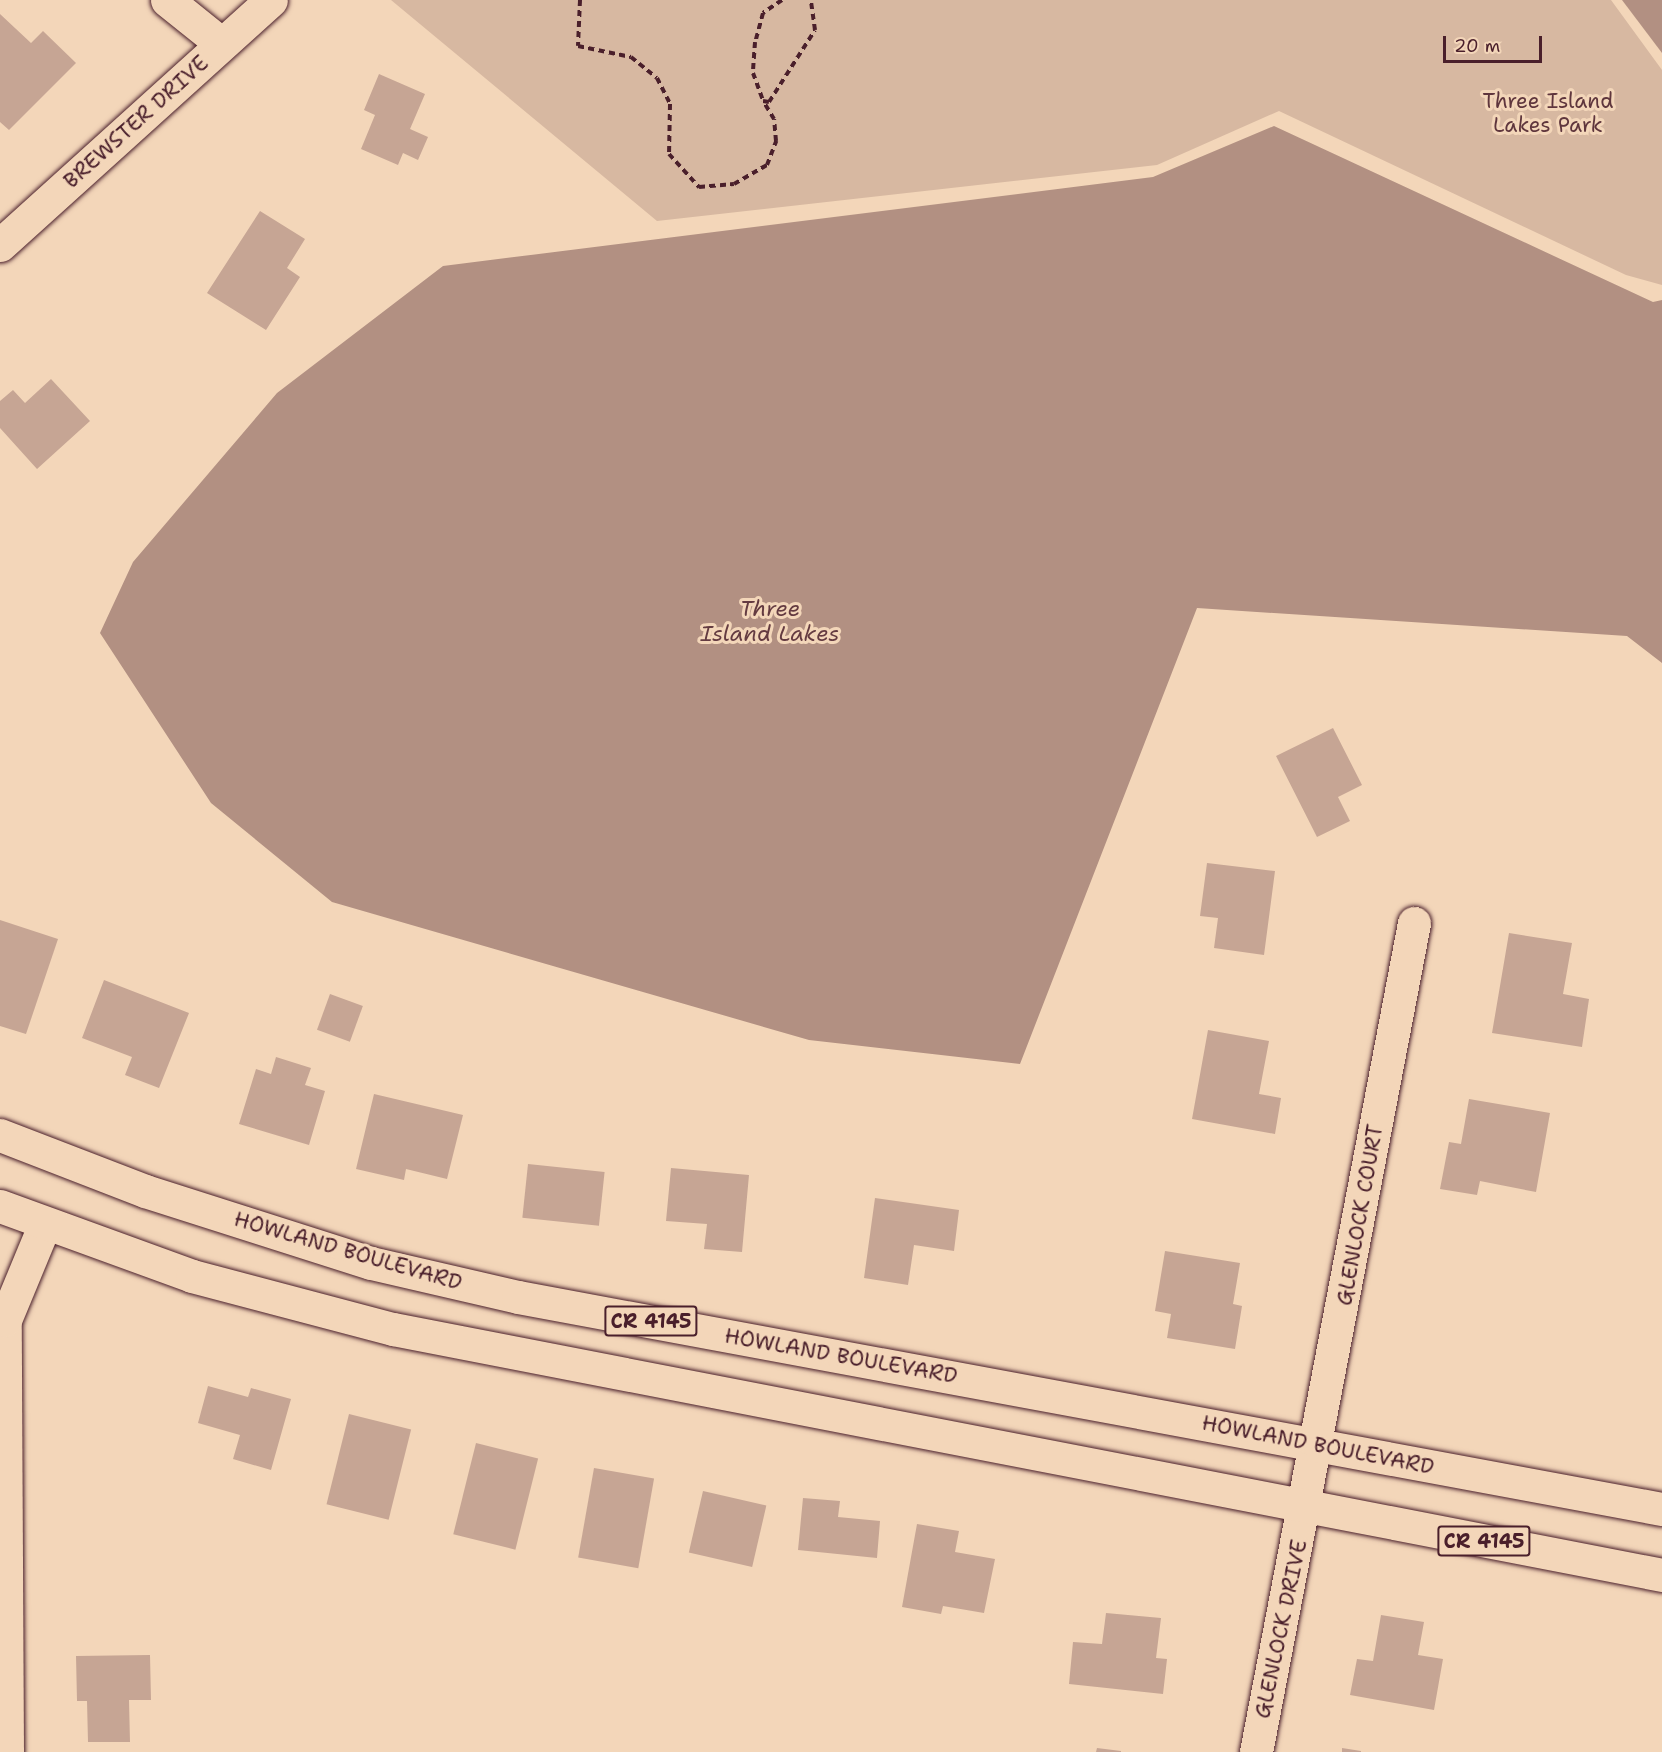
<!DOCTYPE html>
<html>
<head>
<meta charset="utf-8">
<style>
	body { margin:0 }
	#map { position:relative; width:1662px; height:1752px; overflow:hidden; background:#f3d6b9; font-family:"Shantell Sans",sans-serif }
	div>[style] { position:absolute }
	.green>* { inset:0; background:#d7b8a1 }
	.water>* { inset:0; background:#b29082 }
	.building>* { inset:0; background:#c6a594; transform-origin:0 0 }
	.path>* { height:4px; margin-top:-2px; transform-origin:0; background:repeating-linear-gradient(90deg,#4a1f2b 0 6px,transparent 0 10.5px) }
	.roads { filter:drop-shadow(0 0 2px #4a1f2b) drop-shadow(0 0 2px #4a1f2b) }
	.minor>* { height:33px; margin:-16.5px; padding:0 16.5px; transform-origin:16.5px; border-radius:16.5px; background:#f3d6b9 }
	.major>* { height:33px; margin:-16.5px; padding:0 16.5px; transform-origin:16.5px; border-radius:16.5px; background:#f3d6b9 }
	span { translate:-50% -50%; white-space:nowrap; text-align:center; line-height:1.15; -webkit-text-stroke:6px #f3d6b9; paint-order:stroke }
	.shield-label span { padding:2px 4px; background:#f3d6b9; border:2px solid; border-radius:4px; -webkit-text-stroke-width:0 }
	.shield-label { font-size:20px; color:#4a1f2b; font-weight:700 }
	.park-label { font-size:21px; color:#5f363d }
	.street-label { font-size:21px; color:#4a1f2b }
	.water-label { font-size:22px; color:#643b41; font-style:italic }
	.scale { position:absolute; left:1443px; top:36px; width:99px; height:27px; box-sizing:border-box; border:3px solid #4a1f2b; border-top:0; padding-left:8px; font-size:18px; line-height:21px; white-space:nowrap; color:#4a1f2b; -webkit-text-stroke:4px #f3d6b9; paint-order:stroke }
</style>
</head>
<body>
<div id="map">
	<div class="green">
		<div style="clip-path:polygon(391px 0,1611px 0,1662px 70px,1662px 285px,1626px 275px,1279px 111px,1157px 165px,657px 221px)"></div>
	</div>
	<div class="water">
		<div style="clip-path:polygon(1622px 0,1662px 0,1662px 53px)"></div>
		<div style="clip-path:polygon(1274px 126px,1653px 302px,1662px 300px,1662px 663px,1627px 636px,1197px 608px,1020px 1064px,809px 1040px,332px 902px,211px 803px,100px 633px,133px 562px,277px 393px,443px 266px,1153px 177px)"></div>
	</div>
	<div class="building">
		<div style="clip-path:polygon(0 14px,31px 43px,43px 31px,76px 63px,9px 130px,0 122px)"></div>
		<div style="clip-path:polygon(379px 74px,425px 94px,410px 129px,428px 137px,418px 160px,403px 153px,398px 165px,361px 149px,375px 115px,364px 110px)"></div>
		<div style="clip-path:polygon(260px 211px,305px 239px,287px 268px,300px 277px,266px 330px,207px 293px)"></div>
		<div style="clip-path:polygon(51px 379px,90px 421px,37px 469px,0 428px,0 401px,13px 390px,25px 403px)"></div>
		<div style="clip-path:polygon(1333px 728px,1362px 785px,1338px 797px,1350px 821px,1317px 837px,1276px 756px)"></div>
		<div style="clip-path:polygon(1207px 863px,1275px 871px,1264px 955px,1214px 948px,1218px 918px,1200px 916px)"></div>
		<div style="clip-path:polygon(0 920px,58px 939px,26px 1034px,0 1026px)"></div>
		<div style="clip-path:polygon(1509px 933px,1572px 943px,1563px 994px,1589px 999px,1582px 1047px,1492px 1033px)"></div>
		<div style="clip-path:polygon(104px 980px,189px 1013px,159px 1088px,125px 1075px,132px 1057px,82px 1038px)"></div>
		<div style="left:330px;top:994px;width:35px;height:38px;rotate:20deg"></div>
		<div style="clip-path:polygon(1208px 1030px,1269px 1041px,1259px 1094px,1281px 1098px,1275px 1134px,1192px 1119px)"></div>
		<div style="clip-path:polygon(276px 1057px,311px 1068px,305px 1085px,325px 1091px,309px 1145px,239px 1124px,256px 1069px,271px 1074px)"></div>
		<div style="clip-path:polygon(374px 1094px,463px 1115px,447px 1179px,406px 1169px,404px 1180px,356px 1169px)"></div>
		<div style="clip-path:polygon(1469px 1099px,1550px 1113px,1536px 1192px,1480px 1181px,1477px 1195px,1440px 1189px,1449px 1142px,1461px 1144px)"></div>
		<div style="left:528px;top:1164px;width:77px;height:54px;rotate:6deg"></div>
		<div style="clip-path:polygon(671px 1168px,749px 1175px,742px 1252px,704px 1249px,707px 1224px,666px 1221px)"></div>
		<div style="clip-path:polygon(875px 1198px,959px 1210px,954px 1251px,914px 1245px,908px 1285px,864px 1278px)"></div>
		<div style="clip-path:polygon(1165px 1251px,1240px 1263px,1233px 1304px,1242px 1306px,1235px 1349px,1167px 1338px,1171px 1314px,1155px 1311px)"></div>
		<div style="clip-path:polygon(208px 1386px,248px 1397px,251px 1388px,291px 1399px,271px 1470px,233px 1459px,240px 1435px,198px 1423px)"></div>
		<div style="left:349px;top:1414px;width:64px;height:93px;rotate:14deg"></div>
		<div style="left:476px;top:1443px;width:64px;height:94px;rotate:14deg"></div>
		<div style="left:594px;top:1468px;width:61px;height:91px;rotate:10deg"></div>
		<div style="left:703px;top:1491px;width:65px;height:63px;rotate:13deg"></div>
		<div style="clip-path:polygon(803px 1498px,840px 1501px,838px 1517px,880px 1521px,877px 1558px,798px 1550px)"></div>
		<div style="clip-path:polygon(917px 1524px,959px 1531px,955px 1552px,995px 1559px,984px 1613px,943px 1606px,941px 1614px,902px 1607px)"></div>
		<div style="clip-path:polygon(1106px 1613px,1161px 1618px,1156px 1658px,1167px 1659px,1163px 1694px,1069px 1684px,1073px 1642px,1102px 1644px)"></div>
		<div style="clip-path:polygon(1381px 1615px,1424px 1622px,1418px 1655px,1443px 1659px,1434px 1710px,1350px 1695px,1357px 1659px,1373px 1661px)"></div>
		<div style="clip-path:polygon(150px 1655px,151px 1700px,129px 1700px,130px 1742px,88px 1742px,87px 1701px,77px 1701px,76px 1656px)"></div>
		<div style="clip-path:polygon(1097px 1748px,1121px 1751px,1121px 1752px,1096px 1752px)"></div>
		<div style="clip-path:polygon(1342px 1748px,1361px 1751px,1361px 1752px,1342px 1752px)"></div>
	</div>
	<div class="path">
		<div style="left:580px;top:0;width:46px;rotate:92.5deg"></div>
		<div style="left:578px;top:46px;width:54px;rotate:11.7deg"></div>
		<div style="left:631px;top:57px;width:33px;rotate:39deg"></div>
		<div style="left:657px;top:78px;width:29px;rotate:63deg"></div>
		<div style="left:670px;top:104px;width:50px;rotate:91.1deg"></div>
		<div style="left:669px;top:154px;width:45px;rotate:47.7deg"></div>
		<div style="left:699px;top:187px;width:35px;rotate:-5deg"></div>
		<div style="left:734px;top:184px;width:38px;rotate:-30deg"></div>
		<div style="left:767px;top:165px;width:26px;rotate:-69deg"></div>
		<div style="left:776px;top:141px;width:22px;rotate:-95deg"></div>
		<div style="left:774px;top:119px;width:21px;rotate:-121deg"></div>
		<div style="left:782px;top:0;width:23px;rotate:146deg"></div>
		<div style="left:763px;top:13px;width:30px;rotate:105deg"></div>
		<div style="left:755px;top:42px;width:31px;rotate:94deg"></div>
		<div style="left:753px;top:73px;width:30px;rotate:70deg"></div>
		<div style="left:763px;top:101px;width:6px;rotate:9deg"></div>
		<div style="left:769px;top:102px;width:85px;rotate:-57.4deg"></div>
		<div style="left:815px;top:30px;width:30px;rotate:-98deg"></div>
	</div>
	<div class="roads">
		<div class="minor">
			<div style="left:167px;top:0;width:70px;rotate:38.7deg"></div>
			<div style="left:0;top:245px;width:365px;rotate:-42.1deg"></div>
			<div style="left:7px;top:1752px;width:432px;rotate:-90.3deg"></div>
			<div style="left:5px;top:1320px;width:102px;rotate:-67.5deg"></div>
			<div style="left:1256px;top:1752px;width:844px;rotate:-79.21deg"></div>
		</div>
		<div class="major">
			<div style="left:0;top:1135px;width:155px;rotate:21.1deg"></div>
			<div style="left:145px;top:1191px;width:237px;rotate:17.7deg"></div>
			<div style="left:371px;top:1263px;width:151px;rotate:13deg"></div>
			<div style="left:518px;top:1297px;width:1163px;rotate:10.5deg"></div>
			<div style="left:0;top:1206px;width:204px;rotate:20deg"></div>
			<div style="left:192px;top:1276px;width:208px;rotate:14.8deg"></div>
			<div style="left:393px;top:1329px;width:1293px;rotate:10.97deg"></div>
		</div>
	</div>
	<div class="shield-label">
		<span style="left:651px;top:1321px">CR 4145</span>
		<span style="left:1484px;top:1541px">CR 4145</span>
	</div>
	<div class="park-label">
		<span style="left:1548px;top:113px">Three Island<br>Lakes Park</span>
	</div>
	<div class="street-label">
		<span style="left:136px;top:122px;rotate:-42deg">BREWSTER DRIVE</span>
		<span style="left:1360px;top:1215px;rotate:-80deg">GLENLOCK COURT</span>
		<span style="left:348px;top:1251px;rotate:16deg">HOWLAND BOULEVARD</span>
		<span style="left:841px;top:1356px;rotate:10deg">HOWLAND BOULEVARD</span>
		<span style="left:1318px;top:1445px;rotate:11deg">HOWLAND BOULEVARD</span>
		<span style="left:1281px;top:1629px;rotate:-78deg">GLENLOCK DRIVE</span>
	</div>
	<div class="water-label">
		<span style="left:770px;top:621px">Three<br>Island Lakes</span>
	</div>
	<div class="scale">20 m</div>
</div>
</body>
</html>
